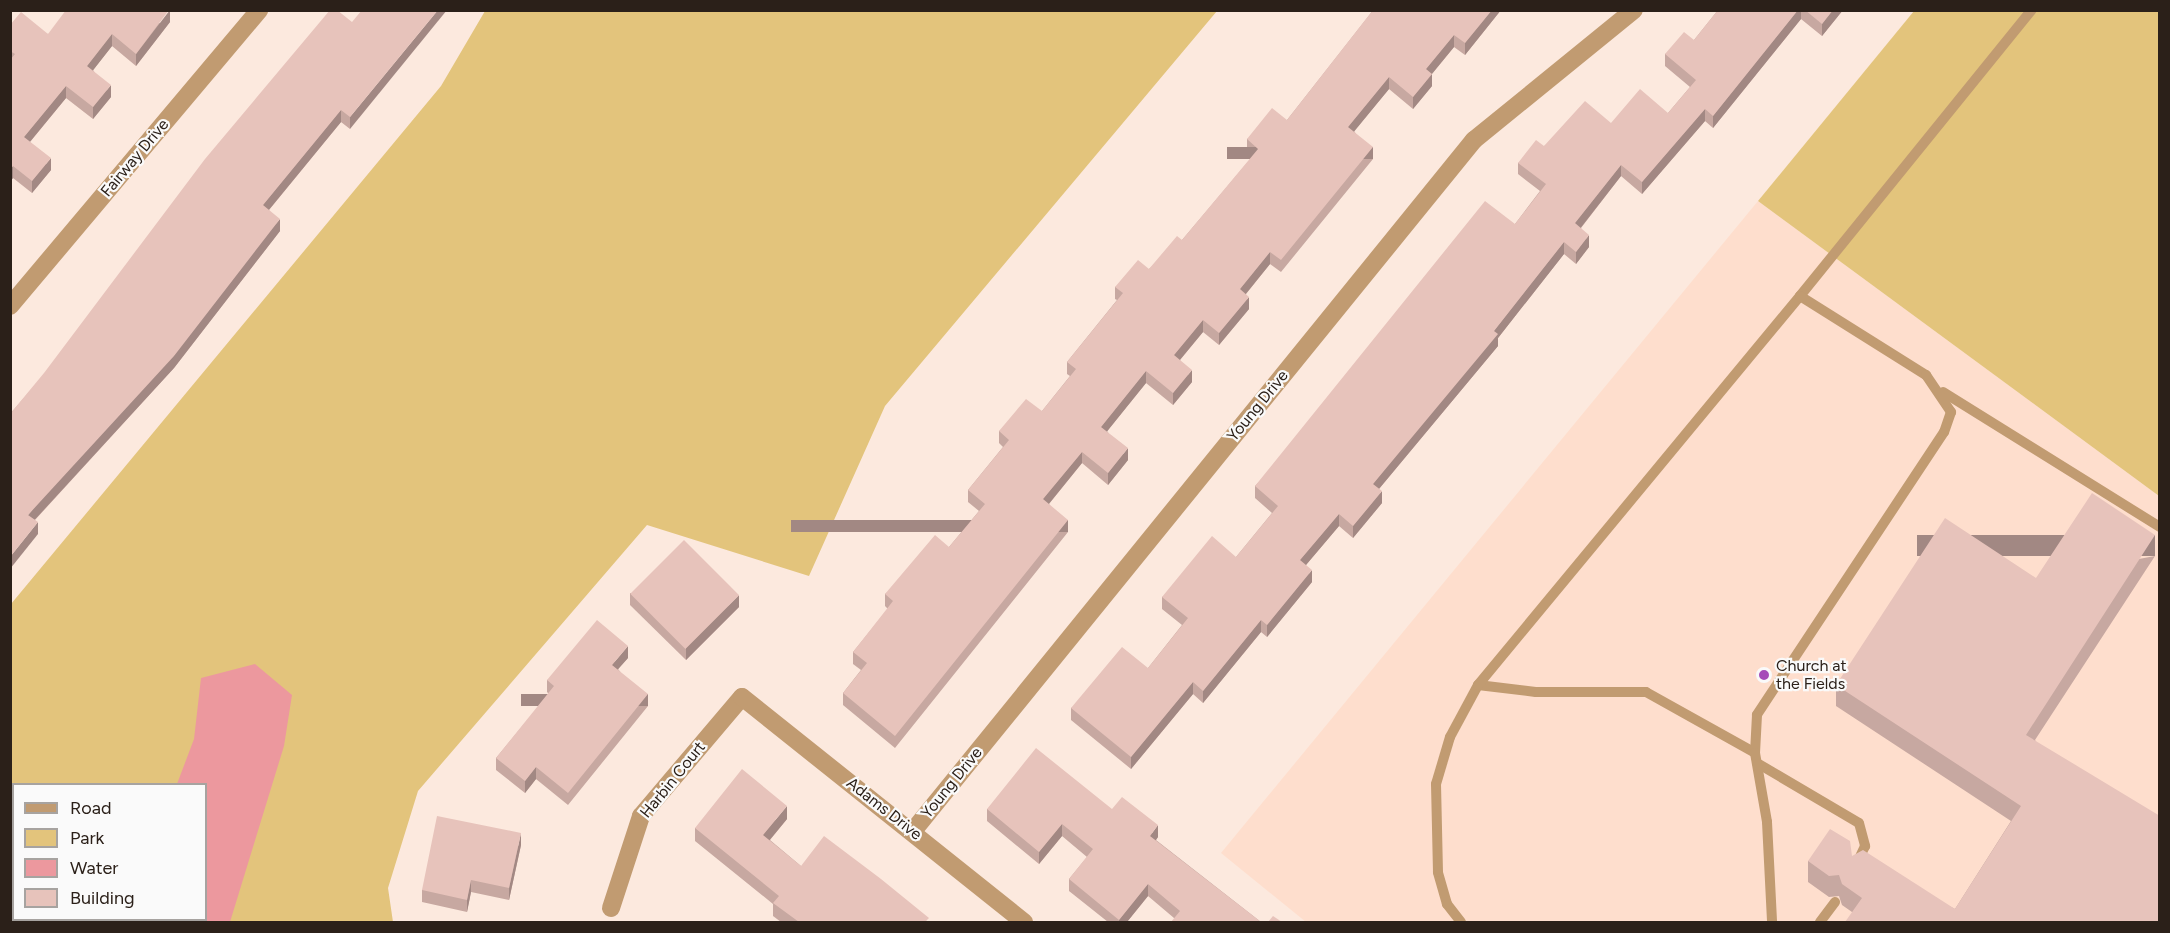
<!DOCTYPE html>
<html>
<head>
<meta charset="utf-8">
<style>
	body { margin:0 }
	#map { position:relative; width:2170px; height:933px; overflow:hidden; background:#fce9de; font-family:Figtree,sans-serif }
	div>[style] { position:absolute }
	.built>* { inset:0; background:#fedecd }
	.green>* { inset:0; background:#e3c47c }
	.water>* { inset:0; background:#ec989e }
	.lane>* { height:10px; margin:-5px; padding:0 5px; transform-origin:5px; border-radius:5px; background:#c19b71 }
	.street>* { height:18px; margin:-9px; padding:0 9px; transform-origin:9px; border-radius:9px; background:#c19b71 }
	.wall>* { inset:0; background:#c7a8a1 }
	.shaded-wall>* { inset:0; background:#a28883; transform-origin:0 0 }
	.building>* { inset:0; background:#e7c3bb; transform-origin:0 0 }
	.dots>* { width:16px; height:16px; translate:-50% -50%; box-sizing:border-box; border:3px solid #fafafa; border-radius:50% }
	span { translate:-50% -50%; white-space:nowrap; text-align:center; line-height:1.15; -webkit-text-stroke:4.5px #fafafa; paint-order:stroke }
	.street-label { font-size:16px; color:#2b2019 }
	.poi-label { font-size:16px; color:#2b2019 }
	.left { translate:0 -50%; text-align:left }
	.frame { position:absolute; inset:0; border:12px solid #2b2019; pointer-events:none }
	.legend { position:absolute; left:12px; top:783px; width:195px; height:138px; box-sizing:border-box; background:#fafafa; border:2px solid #a7a3a0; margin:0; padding:8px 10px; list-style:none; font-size:18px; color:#2b2019 }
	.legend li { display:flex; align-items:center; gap:12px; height:30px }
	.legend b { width:30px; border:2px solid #a7a3a0 }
</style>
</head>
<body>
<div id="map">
	<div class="built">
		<div style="clip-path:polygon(1758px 201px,2159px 496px,2159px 922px,1306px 922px,1221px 853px)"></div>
	</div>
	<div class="green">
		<div style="clip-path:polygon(evenodd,485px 11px,1217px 11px,885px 406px,809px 576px,647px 525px,418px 791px,388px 888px,393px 922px,11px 922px,11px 604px,441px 86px,485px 11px,14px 784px,206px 784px,206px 920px,14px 920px,14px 784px)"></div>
		<div style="clip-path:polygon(1914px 11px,2159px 11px,2159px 496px,1758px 201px)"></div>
	</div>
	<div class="water">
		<div style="clip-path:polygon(255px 664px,292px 695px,284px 746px,230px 922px,11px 922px,13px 894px,14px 920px,206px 920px,206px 784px,177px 784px,194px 739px,201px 678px)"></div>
	</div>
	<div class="lane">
		<div style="left:1800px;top:296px;width:368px;rotate:-51deg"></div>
		<div style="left:1943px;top:392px;width:256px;rotate:31.9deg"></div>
		<div style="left:1478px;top:685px;width:58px;rotate:6.9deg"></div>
		<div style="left:1536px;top:692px;width:110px"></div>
		<div style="left:1646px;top:692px;width:125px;rotate:29.2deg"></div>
		<div style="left:1757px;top:763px;width:118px;rotate:30.5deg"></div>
		<div style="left:1859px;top:823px;width:24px;rotate:75deg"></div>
		<div style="left:1865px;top:846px;width:17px;rotate:115deg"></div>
		<div style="left:1461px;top:922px;width:23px;rotate:-128deg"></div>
		<div style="left:1447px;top:904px;width:33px;rotate:-106deg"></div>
		<div style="left:1438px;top:872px;width:88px;rotate:-91.3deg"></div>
		<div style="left:1436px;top:784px;width:49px;rotate:-73.4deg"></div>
		<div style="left:1450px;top:737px;width:59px;rotate:-61.7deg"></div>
		<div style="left:1478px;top:685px;width:505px;rotate:-50.38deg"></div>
		<div style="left:1800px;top:296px;width:149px;rotate:32.1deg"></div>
		<div style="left:1926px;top:375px;width:45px;rotate:56deg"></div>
		<div style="left:1951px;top:412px;width:21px;rotate:109deg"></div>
		<div style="left:1944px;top:432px;width:339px;rotate:123.5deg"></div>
		<div style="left:1757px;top:715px;width:38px;rotate:93deg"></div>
		<div style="left:1755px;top:753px;width:70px;rotate:80.1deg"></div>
		<div style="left:1767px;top:822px;width:100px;rotate:87.1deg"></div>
		<div style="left:1820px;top:922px;width:25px;rotate:-53deg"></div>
	</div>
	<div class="street">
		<div style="left:10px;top:306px;width:387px;rotate:-49.9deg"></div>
		<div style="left:913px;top:831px;width:890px;rotate:-50.93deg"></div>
		<div style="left:1474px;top:140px;width:206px;rotate:-39.1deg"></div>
		<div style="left:611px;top:908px;width:97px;rotate:-71.9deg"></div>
		<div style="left:641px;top:816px;width:156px;rotate:-49.7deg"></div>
		<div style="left:742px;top:697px;width:361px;rotate:38.6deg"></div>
	</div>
	<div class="wall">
		<div style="clip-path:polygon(1371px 10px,1501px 10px,1465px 55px,1454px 47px,1432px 74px,1432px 86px,1413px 109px,1389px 89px,1354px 131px,1373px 159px,1281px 272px,1270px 264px,1246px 294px,1249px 309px,1219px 345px,1203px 332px,1180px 360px,1192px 382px,1173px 405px,1146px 383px,1107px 431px,1128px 460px,1108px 485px,1082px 463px,1049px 504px,1068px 532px,895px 748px,843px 705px,843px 693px,861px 670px,853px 664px,853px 652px,888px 609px,885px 606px,885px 594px,949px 547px,979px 511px,968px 502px,968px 490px,1003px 447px,999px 443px,999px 431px,1042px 411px,1070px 376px,1067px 374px,1067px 362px,1117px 300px,1115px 299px,1115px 287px,1149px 269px,1182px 240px,1253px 156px,1247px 151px,1247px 139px,1287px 120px,1371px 13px)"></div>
		<div style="clip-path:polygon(1718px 10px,1843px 10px,1822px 36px,1801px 19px,1713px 128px,1705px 121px,1642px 194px,1621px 176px,1581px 228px,1589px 247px,1576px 264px,1564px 254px,1498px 338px,1498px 346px,1379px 489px,1382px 503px,1353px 538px,1339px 526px,1306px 565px,1312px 582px,1267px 637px,1261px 632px,1203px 703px,1193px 694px,1131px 769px,1071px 720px,1071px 708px,1148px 668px,1182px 625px,1162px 609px,1162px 597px,1236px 557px,1272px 513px,1255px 498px,1255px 486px,1515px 224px,1540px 191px,1518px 174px,1518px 163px,1544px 146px,1611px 123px,1668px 113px,1690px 87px,1665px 66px,1665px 54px,1694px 40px)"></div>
		<div style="clip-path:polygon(170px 22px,136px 66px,112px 46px,93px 70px,111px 97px,93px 119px,66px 98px,30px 142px,51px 170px,32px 193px,13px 178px,10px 182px,10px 25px,48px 34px)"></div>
		<div style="clip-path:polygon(352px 22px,350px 129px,341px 122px,269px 210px,280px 231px,174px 368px,35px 520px,38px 534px,10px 414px)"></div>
		<div style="clip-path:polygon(2155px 556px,2035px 740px,2160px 922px,1852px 912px,1842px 905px,1839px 896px,1829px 897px,1808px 882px,1808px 861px,1852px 856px,1955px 909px,2011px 821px,1836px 706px,1836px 685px,2036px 578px)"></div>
		<div style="clip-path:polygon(630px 593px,739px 607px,686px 660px,630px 605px)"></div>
		<div style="clip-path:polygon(628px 658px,618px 669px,648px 706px,568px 805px,536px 779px,525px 793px,496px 770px,496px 758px,549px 694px,547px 692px,547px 680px)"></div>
		<div style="clip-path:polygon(987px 809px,1112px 809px,1158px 837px,1156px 840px,1261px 922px,1174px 918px,1148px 896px,1127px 922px,1108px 922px,1069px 891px,1069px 879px,1087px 857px,1062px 836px,1039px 864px,987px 821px)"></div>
		<div style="clip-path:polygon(787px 819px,770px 840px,801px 866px,929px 922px,781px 922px,773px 916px,773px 904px,695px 841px,695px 828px)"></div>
		<div style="clip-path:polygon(521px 845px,509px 900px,471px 892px,467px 912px,422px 902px,422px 890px)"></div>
	</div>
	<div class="shaded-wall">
		<div style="clip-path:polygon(170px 10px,170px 22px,136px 66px,136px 54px)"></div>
		<div style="clip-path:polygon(438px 10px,447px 10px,350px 129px,350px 117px)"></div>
		<div style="clip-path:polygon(1492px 10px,1501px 10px,1465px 55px,1465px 43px)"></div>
		<div style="clip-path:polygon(1798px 10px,1801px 10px,1801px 19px,1713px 128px,1713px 116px)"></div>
		<div style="clip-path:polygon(1833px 10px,1843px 10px,1822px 36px,1822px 24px)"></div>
		<div style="clip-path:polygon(112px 34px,112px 46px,87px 78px,87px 66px)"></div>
		<div style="clip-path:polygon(1454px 35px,1454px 47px,1426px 81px,1426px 69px)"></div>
		<div style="clip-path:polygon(1432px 74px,1432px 86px,1413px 109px,1413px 97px)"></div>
		<div style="clip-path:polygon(1389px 77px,1389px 89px,1348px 139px,1348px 127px)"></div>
		<div style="clip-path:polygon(111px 85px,111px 97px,93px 119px,93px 107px)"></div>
		<div style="clip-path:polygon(66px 86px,66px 98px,24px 149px,24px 137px)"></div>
		<div style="clip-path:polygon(1705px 109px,1705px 121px,1642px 194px,1642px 182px)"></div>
		<div style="clip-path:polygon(341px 110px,341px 122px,263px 217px,263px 205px)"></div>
		<div style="left:1373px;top:147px;width:12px;height:146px;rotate:90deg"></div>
		<div style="clip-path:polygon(51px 158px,51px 170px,32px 193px,32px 181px)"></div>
		<div style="clip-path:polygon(1621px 165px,1621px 176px,1575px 235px,1575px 223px)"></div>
		<div style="clip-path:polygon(13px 166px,13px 178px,10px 182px,10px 170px)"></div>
		<div style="clip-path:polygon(280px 219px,280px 231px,174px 368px,28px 527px,28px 515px)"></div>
		<div style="clip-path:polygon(1589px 235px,1589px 247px,1576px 264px,1576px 252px)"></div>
		<div style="clip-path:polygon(1564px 242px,1564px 254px,1498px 338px,1498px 346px,1373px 496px,1373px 484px)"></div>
		<div style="clip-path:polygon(1270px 252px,1270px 264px,1240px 301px,1240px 289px)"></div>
		<div style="clip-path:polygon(1249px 297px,1249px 309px,1219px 345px,1219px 333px)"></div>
		<div style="clip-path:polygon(1203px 320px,1203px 332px,1174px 367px,1174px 355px)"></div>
		<div style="clip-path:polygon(1192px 370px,1192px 382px,1173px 405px,1173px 393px)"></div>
		<div style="clip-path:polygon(1146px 371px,1146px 383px,1101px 439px,1101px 427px)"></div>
		<div style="clip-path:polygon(1128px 448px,1128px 460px,1108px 485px,1108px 473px)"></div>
		<div style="clip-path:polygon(1082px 452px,1082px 463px,1043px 511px,1043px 499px)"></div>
		<div style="clip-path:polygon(1382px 491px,1382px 503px,1353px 538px,1353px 526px)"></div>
		<div style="clip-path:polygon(1339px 514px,1339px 526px,1300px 572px,1300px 560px)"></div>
		<div style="left:1068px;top:520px;width:12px;height:277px;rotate:90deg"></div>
		<div style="clip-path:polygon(38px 522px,38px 534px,10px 569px,10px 557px)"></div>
		<div style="left:2155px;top:535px;width:21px;height:238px;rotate:90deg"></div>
		<div style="clip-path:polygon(1312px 570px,1312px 582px,1267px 637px,1267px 625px)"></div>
		<div style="clip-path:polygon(739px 595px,739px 607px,686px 660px,686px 648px)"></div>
		<div style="clip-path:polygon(1261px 620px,1261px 632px,1203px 703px,1203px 691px)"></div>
		<div style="clip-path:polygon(628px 646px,628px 658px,612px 676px,612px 665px)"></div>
		<div style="clip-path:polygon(1193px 682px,1193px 694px,1131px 769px,1131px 757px)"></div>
		<div style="left:648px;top:694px;width:12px;height:127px;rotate:90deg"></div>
		<div style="clip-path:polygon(536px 767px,536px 779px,525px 793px,525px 781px)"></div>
		<div style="clip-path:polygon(787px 806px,787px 819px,763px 848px,763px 835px)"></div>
		<div style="clip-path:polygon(1062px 824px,1062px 836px,1039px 864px,1039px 852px)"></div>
		<div style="clip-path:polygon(1158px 825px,1158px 837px,1150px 848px,1150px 836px)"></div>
		<div style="clip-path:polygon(521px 833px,521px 845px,509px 900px,509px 888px)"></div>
		<div style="clip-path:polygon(471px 880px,471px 892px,467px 912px,467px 900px)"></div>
		<div style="clip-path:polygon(1148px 884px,1148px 896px,1127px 922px,1119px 922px,1119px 920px)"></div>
	</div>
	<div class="building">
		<div style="clip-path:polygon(66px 10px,169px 10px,136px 54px,112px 34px,87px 66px,111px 85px,93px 107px,66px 86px,24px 137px,51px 158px,32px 181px,13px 166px,10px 170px,10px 60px,15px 54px,10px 51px,10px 25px,21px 12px,48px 34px)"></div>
		<div style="clip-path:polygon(330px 10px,337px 10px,352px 22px,362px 10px,438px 10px,350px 117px,341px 110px,263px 205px,280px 219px,174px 356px,28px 515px,38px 522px,10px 557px,10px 414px,44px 373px,205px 159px)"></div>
		<div style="clip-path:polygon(1373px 10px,1492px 10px,1465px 43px,1454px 35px,1426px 69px,1432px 74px,1413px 97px,1389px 77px,1348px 127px,1373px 147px,1281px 260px,1270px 252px,1240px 289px,1249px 297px,1219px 333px,1203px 320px,1174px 355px,1192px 370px,1173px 393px,1146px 371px,1101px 427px,1128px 448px,1108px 473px,1082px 452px,1043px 499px,1068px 520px,895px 736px,843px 693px,867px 663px,853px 652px,893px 601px,885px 594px,935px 535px,949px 547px,985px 504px,968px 490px,1009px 440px,999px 431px,1026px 399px,1042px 411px,1076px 369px,1067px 362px,1123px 293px,1115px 287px,1138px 260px,1149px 269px,1177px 236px,1182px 240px,1258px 149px,1247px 139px,1272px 108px,1287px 120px)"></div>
		<div style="clip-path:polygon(1718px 10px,1798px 10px,1713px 116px,1705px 109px,1642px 182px,1621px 165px,1575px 223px,1589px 235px,1576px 252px,1564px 242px,1494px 331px,1498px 334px,1373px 484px,1382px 491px,1353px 526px,1339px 514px,1300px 560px,1312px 570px,1267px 625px,1261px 620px,1203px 691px,1193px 682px,1131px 757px,1071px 708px,1122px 647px,1148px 668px,1188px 618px,1162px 597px,1212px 536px,1236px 557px,1278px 506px,1255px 486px,1485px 201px,1515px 224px,1546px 184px,1518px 163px,1536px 140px,1544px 146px,1585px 101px,1611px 123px,1640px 89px,1668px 113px,1696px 80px,1665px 54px,1684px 32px,1694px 40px)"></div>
		<div style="clip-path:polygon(1805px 10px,1833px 10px,1822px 24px)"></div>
		<div style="clip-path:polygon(2092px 493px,2155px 535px,2026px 735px,2160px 816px,2160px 922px,1845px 922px,1862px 898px,1842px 884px,1839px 875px,1829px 876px,1808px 861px,1830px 829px,1850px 841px,1852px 856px,1863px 850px,1955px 909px,2021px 806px,1836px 685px,1945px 518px,2036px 578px)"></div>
		<div style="left:684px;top:540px;width:78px;height:76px;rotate:45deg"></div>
		<div style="clip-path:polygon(597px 620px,628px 646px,612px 665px,648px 694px,568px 793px,536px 767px,525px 781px,496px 758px,554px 686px,547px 680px)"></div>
		<div style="clip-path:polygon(1036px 748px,1112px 809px,1122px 797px,1158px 825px,1150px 836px,1261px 922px,1171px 922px,1180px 911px,1148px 884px,1119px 920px,1069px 879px,1093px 849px,1062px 824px,1039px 852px,987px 809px)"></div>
		<div style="clip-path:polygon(742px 769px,787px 806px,763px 835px,801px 866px,824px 836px,881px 879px,929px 918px,925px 922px,799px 922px,773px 903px,779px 896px,695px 828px)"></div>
		<div style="clip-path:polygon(437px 816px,521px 833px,509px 888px,471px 880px,467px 900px,422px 890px)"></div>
		<div style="clip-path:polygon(1273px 916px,1282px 922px,1268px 922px)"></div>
	</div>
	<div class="dots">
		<div style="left:1764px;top:675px;background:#a64cb8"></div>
	</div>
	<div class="street-label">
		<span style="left:135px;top:158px;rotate:-50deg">Fairway Drive</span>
		<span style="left:1258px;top:406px;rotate:-51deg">Young Drive</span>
		<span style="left:673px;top:780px;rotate:-51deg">Harbin Court</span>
		<span style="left:952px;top:783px;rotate:-51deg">Young Drive</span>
		<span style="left:884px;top:809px;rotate:38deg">Adams Drive</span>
	</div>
	<div class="poi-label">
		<span class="left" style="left:1776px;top:675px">Church at<br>the Fields</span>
	</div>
	<div class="frame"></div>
	<ul class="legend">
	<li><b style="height:8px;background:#c19b71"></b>Road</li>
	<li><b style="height:16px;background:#e3c47c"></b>Park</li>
	<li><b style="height:16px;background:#ec989e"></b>Water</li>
	<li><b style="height:16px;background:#e7c3bb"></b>Building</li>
	</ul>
</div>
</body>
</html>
